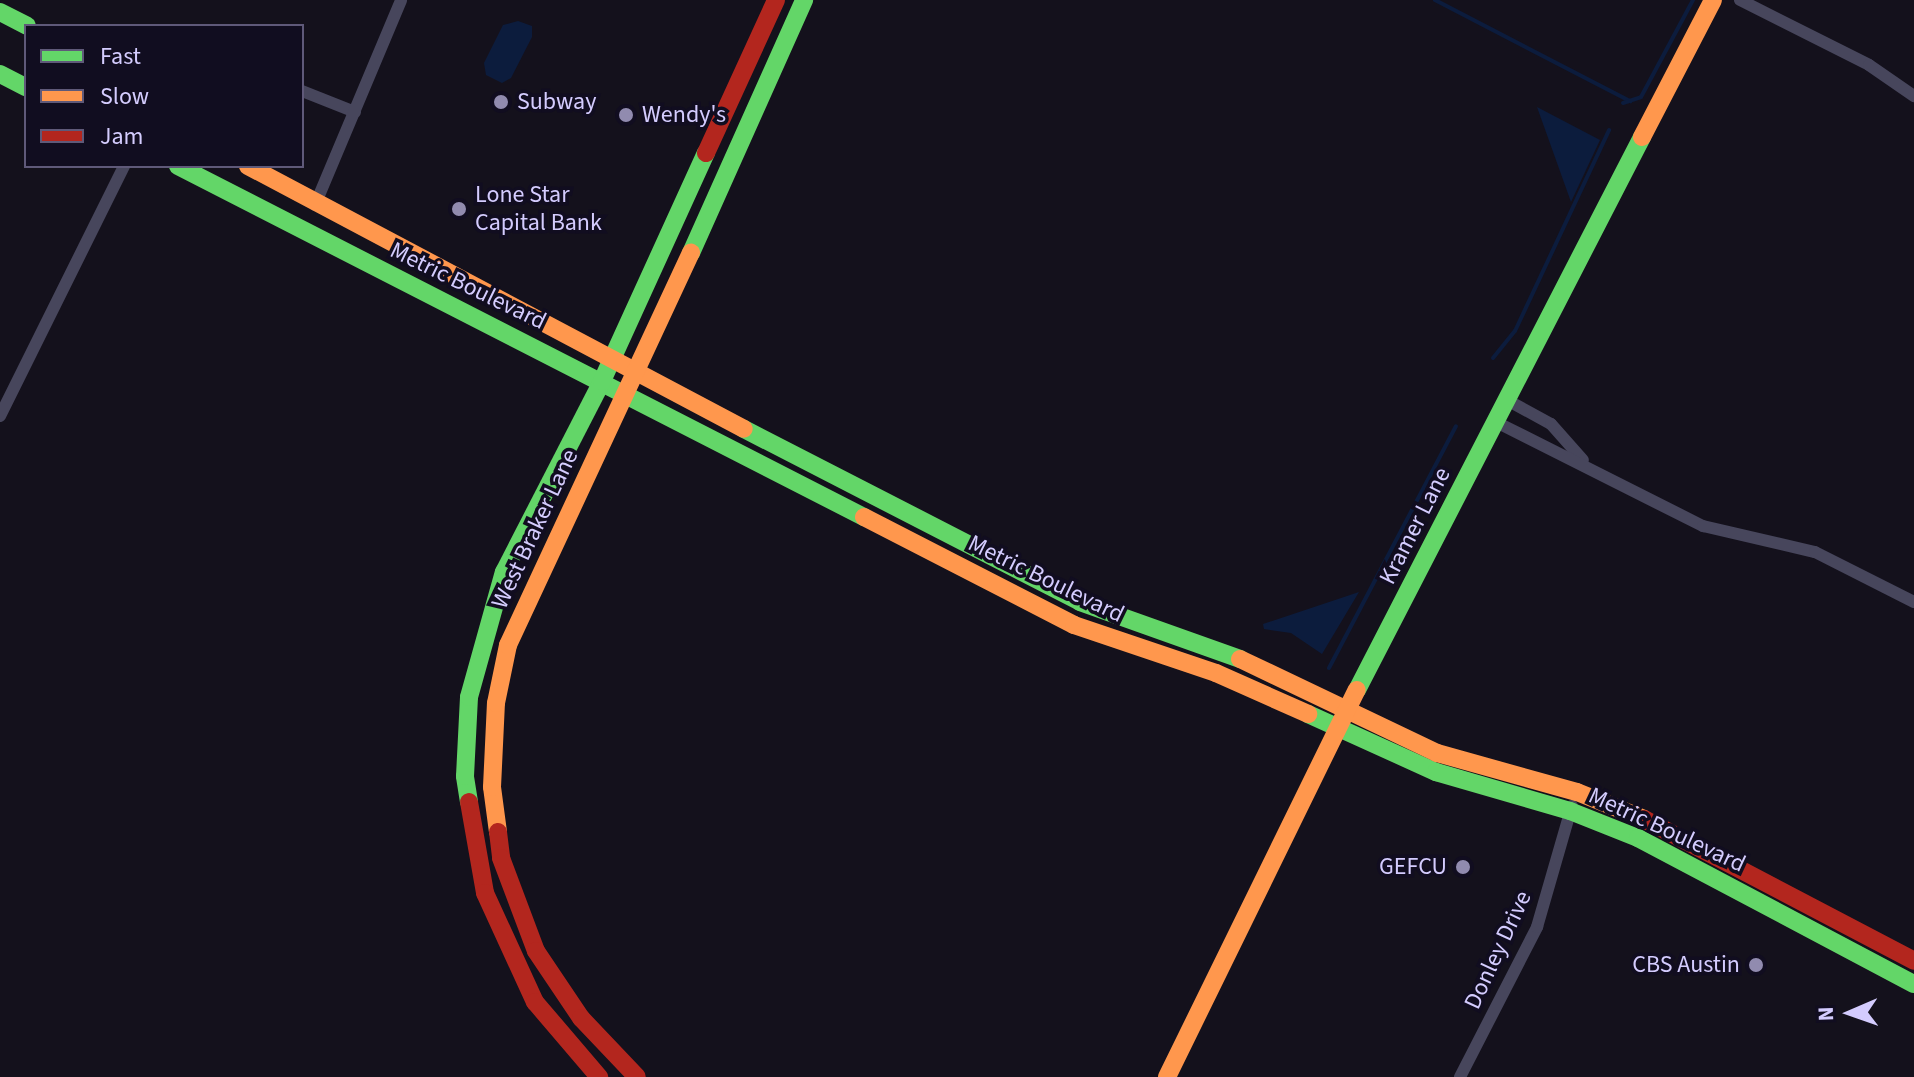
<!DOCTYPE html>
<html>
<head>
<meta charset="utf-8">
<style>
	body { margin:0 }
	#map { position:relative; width:1914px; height:1077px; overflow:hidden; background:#14111c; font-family:"Source Sans 3",sans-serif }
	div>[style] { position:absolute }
	.water>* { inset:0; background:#0c1c3d }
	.stream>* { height:4px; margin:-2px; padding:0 2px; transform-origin:2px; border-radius:2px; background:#0c1c3d }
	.street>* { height:12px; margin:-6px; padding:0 6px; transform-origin:6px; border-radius:6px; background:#47465c }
	.fast>* { height:18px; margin:-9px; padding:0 9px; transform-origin:9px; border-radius:9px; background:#63d668 }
	.slow>* { height:18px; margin:-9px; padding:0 9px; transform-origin:9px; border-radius:9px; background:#ff974d }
	.jam>* { height:18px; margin:-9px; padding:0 9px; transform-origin:9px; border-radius:9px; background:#b3261e }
	.dots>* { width:22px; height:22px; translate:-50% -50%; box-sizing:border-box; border:4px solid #110d20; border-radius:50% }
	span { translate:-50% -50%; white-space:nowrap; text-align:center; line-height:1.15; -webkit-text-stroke:7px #110d20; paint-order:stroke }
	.poi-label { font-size:24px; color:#d4ccfe }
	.left { translate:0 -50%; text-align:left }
	.right { translate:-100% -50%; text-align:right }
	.street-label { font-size:24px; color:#d4ccfe }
	.legend { position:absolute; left:24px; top:24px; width:280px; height:144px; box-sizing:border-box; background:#110d20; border:2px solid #5f5979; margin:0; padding:10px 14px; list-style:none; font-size:24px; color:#d4ccfe }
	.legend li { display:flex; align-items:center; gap:16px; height:40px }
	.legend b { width:40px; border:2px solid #5f5979 }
	.north { position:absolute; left:1810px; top:973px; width:80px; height:80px; -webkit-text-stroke:6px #110d20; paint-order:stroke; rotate:268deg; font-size:22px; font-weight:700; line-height:32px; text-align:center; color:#d4ccfe }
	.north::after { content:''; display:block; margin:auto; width:28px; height:36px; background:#d4ccfe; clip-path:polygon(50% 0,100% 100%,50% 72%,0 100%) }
</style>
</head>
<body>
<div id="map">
	<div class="water">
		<div style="clip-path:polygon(518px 21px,532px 26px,532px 37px,511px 78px,502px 83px,486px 75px,484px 63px,503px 25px)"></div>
		<div style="clip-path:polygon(1537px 107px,1600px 140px,1571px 202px)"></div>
		<div style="clip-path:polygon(1359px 592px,1322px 654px,1291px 633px,1264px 629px,1263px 624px)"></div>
	</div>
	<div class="stream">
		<div style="left:1435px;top:0;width:220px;rotate:27.4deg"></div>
		<div style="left:1623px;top:103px;width:19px;rotate:-18deg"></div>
		<div style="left:1641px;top:97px;width:110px;rotate:-61.8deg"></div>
		<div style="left:1493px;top:358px;width:35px;rotate:-51deg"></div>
		<div style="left:1515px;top:331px;width:222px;rotate:-64.9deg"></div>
		<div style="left:1329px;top:668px;width:273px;rotate:-62.3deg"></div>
	</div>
	<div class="street">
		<div style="left:1740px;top:0;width:144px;rotate:26.7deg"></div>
		<div style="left:1869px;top:65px;width:55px;rotate:34.6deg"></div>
		<div style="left:302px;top:91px;width:57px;rotate:21.6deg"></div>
		<div style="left:315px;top:205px;width:222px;rotate:-67.2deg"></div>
		<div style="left:1507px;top:400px;width:50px;rotate:28.6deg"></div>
		<div style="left:1551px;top:424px;width:48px;rotate:48.4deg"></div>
		<div style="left:0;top:416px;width:279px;rotate:-63.6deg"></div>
		<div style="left:1496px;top:422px;width:232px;rotate:26.7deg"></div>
		<div style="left:1703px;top:526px;width:115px;rotate:13.1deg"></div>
		<div style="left:1815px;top:552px;width:111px;rotate:26.8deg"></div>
		<div style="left:1460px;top:1077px;width:169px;rotate:-62.8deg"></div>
		<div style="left:1537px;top:927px;width:126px;rotate:-73.9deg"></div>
	</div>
	<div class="fast">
		<div style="left:0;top:12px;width:30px;rotate:27deg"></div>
		<div style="left:0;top:74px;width:29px;rotate:27deg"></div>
		<div style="left:178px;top:166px;width:771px;rotate:27.1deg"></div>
		<div style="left:691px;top:253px;width:277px;rotate:-65.9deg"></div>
		<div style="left:744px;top:429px;width:378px;rotate:27.2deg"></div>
		<div style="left:1080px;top:602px;width:170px;rotate:19.6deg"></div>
		<div style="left:1357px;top:690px;width:622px;rotate:-62.73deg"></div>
		<div style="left:1308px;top:714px;width:141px;rotate:24.4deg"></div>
		<div style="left:1436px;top:772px;width:140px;rotate:16.2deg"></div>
		<div style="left:1570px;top:811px;width:73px;rotate:21.7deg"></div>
		<div style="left:1638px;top:838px;width:312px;rotate:27.9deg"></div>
		<div style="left:469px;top:802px;width:26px;rotate:-99deg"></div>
		<div style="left:465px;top:776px;width:79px;rotate:-87.1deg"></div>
		<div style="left:469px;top:697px;width:130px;rotate:-74.4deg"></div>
		<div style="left:504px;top:572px;width:215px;rotate:-62.8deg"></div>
		<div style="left:602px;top:381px;width:251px;rotate:-65.5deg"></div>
	</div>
	<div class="slow">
		<div style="left:1642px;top:137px;width:154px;rotate:-62.6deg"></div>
		<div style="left:248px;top:166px;width:561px;rotate:27.93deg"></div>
		<div style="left:864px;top:517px;width:236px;rotate:27.2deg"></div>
		<div style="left:1074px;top:625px;width:150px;rotate:18.7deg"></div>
		<div style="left:1216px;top:673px;width:101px;rotate:24deg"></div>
		<div style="left:1240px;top:659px;width:218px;rotate:25.5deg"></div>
		<div style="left:1437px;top:753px;width:145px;rotate:15.6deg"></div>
		<div style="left:1577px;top:792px;width:72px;rotate:21.9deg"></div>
		<div style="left:498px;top:832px;width:45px;rotate:-97.6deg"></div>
		<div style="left:492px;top:787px;width:84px;rotate:-87.3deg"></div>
		<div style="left:496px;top:703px;width:59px;rotate:-78.3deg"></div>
		<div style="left:508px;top:645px;width:433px;rotate:-65deg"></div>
		<div style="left:1167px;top:1077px;width:431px;rotate:-63.9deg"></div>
	</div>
	<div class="jam">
		<div style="left:706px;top:153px;width:168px;rotate:-65.4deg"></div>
		<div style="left:469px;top:802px;width:92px;rotate:80deg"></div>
		<div style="left:485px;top:893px;width:120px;rotate:65.4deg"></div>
		<div style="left:535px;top:1002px;width:99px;rotate:49.5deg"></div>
		<div style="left:1644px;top:819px;width:305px;rotate:27.7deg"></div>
		<div style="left:498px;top:832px;width:26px;rotate:83deg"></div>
		<div style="left:501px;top:858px;width:99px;rotate:69.4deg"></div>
		<div style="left:536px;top:951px;width:81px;rotate:56.1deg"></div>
		<div style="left:581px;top:1018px;width:81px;rotate:46.5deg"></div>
	</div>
	<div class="dots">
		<div style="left:501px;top:102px;background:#918baf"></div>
		<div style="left:626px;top:115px;background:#918baf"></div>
		<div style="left:459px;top:209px;background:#918baf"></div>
		<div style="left:1463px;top:867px;background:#918baf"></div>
		<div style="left:1756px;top:965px;background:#918baf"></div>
	</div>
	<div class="poi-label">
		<span class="left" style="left:517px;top:102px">Subway</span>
		<span class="left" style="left:642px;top:115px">Wendy's</span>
		<span class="left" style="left:475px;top:209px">Lone Star<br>Capital Bank</span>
		<span class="right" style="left:1447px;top:867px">GEFCU</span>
		<span class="right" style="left:1740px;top:965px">CBS Austin</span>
	</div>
	<div class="street-label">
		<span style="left:468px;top:286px;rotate:26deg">Metric Boulevard</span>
		<span style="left:1415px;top:526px;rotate:-63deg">Kramer Lane</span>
		<span style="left:535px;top:529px;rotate:-65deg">West Braker Lane</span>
		<span style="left:1046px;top:579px;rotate:26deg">Metric Boulevard</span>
		<span style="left:1667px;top:830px;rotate:25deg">Metric Boulevard</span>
		<span style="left:1498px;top:950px;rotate:-65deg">Donley Drive</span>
	</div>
	<ul class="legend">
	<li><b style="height:10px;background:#63d668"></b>Fast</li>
	<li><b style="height:10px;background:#ff974d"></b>Slow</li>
	<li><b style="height:10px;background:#b3261e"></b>Jam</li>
	</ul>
	<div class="north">N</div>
</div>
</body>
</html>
